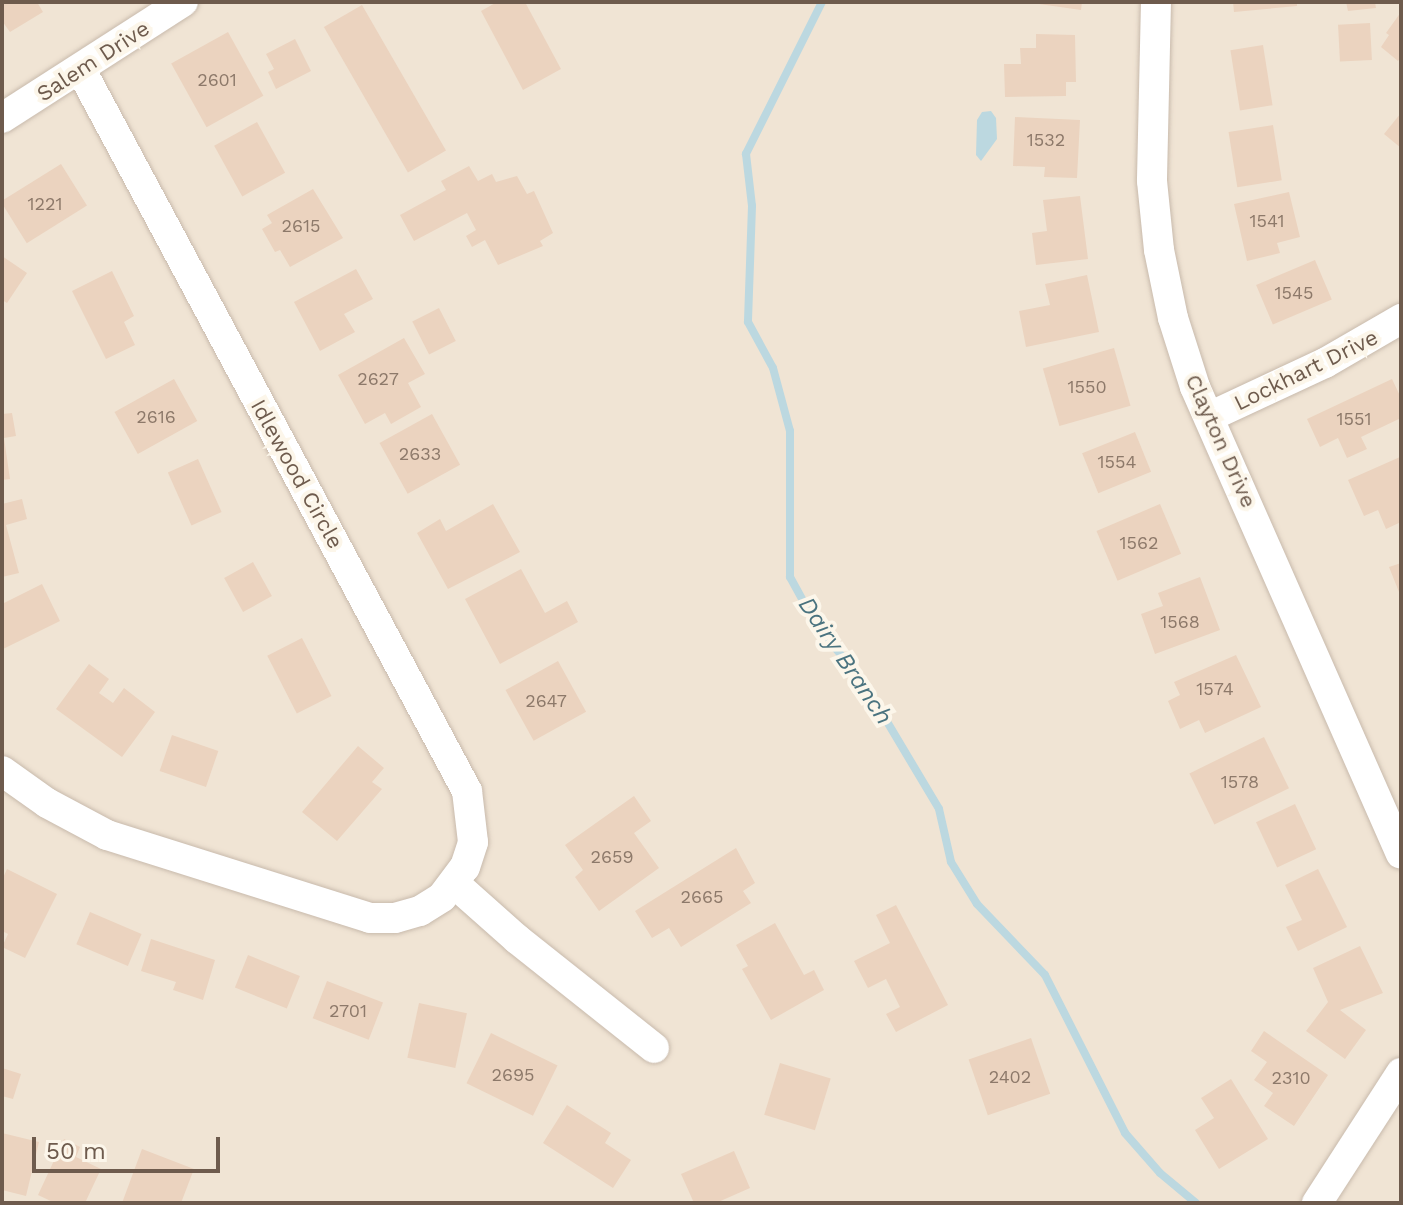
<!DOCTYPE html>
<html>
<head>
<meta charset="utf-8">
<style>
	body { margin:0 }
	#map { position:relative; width:1403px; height:1205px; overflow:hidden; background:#f9f2e4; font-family:"Work Sans",sans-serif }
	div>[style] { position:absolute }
	.residential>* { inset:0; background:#f0e4d4; transform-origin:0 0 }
	.water>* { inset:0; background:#bcd8e0 }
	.stream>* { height:8px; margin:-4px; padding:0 4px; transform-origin:4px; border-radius:4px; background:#bcd8e0 }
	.building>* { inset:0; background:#ebd3bf; transform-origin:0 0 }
	.roads { filter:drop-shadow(0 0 2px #c8baac) drop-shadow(0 0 2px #c8baac) }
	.street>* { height:30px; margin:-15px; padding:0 15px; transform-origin:15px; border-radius:15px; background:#fff }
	span { translate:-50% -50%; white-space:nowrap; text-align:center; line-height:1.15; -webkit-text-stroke:8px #fcf6ea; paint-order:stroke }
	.number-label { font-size:18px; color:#8d796a }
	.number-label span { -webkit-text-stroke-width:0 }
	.street-label { font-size:22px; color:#6e5b4d }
	.water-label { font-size:24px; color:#4a737f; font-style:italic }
	.frame { position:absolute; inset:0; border:4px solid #6e5b4d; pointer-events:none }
	.scale { position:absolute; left:32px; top:1137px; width:188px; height:36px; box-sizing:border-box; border:4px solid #6e5b4d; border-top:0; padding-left:10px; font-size:24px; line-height:28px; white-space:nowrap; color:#6e5b4d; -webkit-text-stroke:6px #fcf6ea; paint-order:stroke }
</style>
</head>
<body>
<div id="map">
	<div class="residential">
		<div style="left:2px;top:2px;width:1399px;height:1201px"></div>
	</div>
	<div class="water">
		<div style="clip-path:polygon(991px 111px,996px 118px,997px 139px,981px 161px,976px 155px,977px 120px,982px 112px)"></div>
	</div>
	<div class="stream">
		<div style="left:822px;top:2px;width:170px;rotate:116.6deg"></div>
		<div style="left:746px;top:154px;width:52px;rotate:83.4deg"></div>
		<div style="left:752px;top:206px;width:116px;rotate:92deg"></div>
		<div style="left:748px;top:322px;width:52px;rotate:61.5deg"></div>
		<div style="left:773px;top:368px;width:65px;rotate:74.9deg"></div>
		<div style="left:790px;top:431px;width:146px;rotate:90deg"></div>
		<div style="left:790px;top:577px;width:58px;rotate:61.2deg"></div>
		<div style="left:818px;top:628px;width:66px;rotate:49.3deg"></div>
		<div style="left:861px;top:678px;width:152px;rotate:59.2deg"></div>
		<div style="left:939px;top:809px;width:54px;rotate:77.2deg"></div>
		<div style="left:951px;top:862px;width:49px;rotate:58.2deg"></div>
		<div style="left:977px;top:904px;width:98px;rotate:46.2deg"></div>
		<div style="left:1045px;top:975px;width:177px;rotate:63.1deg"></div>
		<div style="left:1125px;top:1133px;width:53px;rotate:48.8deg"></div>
		<div style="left:1160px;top:1173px;width:47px;rotate:39.8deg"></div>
	</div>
	<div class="building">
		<div style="clip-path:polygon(2px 2px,37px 2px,43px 12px,10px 32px,2px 21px)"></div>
		<div style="clip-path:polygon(497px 2px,525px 2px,561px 69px,523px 90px,481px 11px)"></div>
		<div style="clip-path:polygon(1025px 2px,1082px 2px,1081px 10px)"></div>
		<div style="clip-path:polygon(1233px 2px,1297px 2px,1297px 6px,1234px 12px)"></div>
		<div style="clip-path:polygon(1346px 2px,1375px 2px,1376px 8px,1348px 11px)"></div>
		<div style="left:362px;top:5px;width:168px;height:44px;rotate:60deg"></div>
		<div style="clip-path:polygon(1401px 12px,1401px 57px,1398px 61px,1381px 47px,1389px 35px,1386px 33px)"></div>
		<div style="left:1370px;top:23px;width:37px;height:32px;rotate:87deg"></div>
		<div style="left:228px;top:32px;width:73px;height:65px;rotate:61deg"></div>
		<div style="clip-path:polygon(1036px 34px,1075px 35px,1076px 82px,1066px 82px,1066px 96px,1005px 97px,1004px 64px,1021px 64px,1020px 48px,1036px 48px)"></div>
		<div style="clip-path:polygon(295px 39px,311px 71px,276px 89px,268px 72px,274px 69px,266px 54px)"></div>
		<div style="left:1263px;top:45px;width:61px;height:33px;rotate:81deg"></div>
		<div style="clip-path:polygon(1401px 113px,1401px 148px,1384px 134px)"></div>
		<div style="clip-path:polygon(1015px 117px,1080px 120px,1077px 178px,1044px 177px,1045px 167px,1013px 166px)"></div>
		<div style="left:257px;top:122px;width:58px;height:49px;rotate:61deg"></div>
		<div style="left:1273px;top:125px;width:56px;height:45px;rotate:81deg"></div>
		<div style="left:61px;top:164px;width:49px;height:71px;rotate:58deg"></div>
		<div style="clip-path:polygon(469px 166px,478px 181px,492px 174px,496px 182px,517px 176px,527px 194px,534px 191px,553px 233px,540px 241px,543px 246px,498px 265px,485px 240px,472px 247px,466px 236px,476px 230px,467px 213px,414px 241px,400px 215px,446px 190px,441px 181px)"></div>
		<div style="clip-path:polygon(313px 189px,343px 238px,290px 267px,280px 250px,275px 252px,262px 229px,272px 223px,267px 215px)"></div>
		<div style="clip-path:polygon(1289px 192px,1300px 237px,1277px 243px,1280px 253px,1247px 261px,1234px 204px)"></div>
		<div style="clip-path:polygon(1080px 196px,1088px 259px,1036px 265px,1032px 233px,1047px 231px,1043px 200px)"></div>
		<div style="clip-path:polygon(2px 256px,27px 273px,7px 303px,2px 300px)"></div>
		<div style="left:1315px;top:260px;width:43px;height:64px;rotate:67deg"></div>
		<div style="clip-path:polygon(356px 269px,373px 299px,344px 314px,355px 332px,320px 351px,294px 302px)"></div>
		<div style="clip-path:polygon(112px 271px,134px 316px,124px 322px,135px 345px,106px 359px,72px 291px)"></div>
		<div style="clip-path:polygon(1087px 275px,1099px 332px,1026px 347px,1019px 311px,1050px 305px,1045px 284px)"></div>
		<div style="left:439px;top:308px;width:37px;height:30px;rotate:63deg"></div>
		<div style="clip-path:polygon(404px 338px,425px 374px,408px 383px,421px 407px,391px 424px,385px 413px,365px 424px,338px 375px)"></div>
		<div style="left:1114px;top:348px;width:60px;height:74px;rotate:74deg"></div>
		<div style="left:174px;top:379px;width:48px;height:68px;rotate:61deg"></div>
		<div style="clip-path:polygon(1392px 379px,1401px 398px,1401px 418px,1361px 437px,1367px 449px,1347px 458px,1338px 438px,1320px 447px,1307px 419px)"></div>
		<div style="clip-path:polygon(12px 413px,16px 436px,4px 438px,10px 479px,2px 480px,2px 414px)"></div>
		<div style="left:432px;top:414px;width:58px;height:60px;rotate:61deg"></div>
		<div style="left:1135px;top:432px;width:43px;height:57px;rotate:68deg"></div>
		<div style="clip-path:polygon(1400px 457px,1401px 522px,1386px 529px,1378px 510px,1364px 516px,1348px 480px)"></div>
		<div style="left:198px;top:459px;width:58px;height:33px;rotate:66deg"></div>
		<div style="clip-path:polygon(22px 499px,27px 519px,6px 525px,19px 573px,2px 577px,2px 504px)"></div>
		<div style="clip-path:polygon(493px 504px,520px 552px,448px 589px,417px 533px,440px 519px,446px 531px)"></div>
		<div style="left:1160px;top:504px;width:54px;height:69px;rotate:67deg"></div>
		<div style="left:253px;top:562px;width:39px;height:33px;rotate:61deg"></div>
		<div style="clip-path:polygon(1401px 563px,1401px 597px,1389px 567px)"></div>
		<div style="clip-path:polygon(521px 569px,545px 613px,567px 601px,578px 622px,500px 664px,465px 599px)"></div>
		<div style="clip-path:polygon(1200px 577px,1220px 630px,1155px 654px,1141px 614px,1163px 606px,1158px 593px)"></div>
		<div style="clip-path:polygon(42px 584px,60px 621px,3px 649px,2px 604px)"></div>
		<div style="left:302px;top:638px;width:65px;height:39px;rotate:63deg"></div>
		<div style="clip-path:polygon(1236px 655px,1261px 707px,1205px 733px,1199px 720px,1180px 729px,1168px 701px,1180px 695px,1174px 682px)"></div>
		<div style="left:558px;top:661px;width:58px;height:60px;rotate:61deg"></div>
		<div style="clip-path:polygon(89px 664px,109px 679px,99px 693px,113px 703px,124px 688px,155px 712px,122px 757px,56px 709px)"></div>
		<div style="left:172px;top:735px;width:49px;height:38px;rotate:19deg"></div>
		<div style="left:1264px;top:737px;width:57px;height:83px;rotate:64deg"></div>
		<div style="clip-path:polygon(358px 746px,384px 768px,372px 782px,382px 789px,337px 841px,302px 812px)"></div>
		<div style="clip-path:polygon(634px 796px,651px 821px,634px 833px,659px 868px,599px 911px,575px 877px,583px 870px,565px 845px)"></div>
		<div style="left:1295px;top:804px;width:50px;height:43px;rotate:65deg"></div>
		<div style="clip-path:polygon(736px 848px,755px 883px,743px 891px,751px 903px,681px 947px,669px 928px,652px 938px,635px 911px)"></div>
		<div style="clip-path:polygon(7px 869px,57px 894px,25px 958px,2px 947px,8px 934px,2px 931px,2px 880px)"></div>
		<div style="clip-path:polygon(1318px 869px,1347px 927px,1298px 951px,1286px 927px,1302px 920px,1285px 885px)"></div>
		<div style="clip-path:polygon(896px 905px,948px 1005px,896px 1032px,886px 1014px,900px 1007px,886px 979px,868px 988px,854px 961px,890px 943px,876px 915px)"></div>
		<div style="left:90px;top:912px;width:56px;height:35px;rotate:23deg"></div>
		<div style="clip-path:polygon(775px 923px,804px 975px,814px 970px,824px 990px,771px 1020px,742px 969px,748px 966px,736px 945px)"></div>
		<div style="clip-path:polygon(151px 939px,215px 960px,203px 1000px,173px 990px,176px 982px,141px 971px)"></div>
		<div style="clip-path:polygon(1360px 946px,1383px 993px,1340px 1010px,1366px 1030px,1345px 1059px,1306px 1031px,1328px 1002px,1313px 968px)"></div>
		<div style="left:248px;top:955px;width:56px;height:35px;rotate:22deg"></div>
		<div style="left:327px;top:981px;width:60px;height:40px;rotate:21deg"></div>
		<div style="left:419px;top:1003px;width:49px;height:56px;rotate:12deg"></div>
		<div style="clip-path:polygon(1264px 1031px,1328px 1075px,1294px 1126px,1264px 1106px,1273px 1093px,1254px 1080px,1267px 1062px,1251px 1051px)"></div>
		<div style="left:491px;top:1033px;width:74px;height:56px;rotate:26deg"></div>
		<div style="left:1031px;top:1038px;width:59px;height:66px;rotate:71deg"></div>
		<div style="left:780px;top:1063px;width:53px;height:54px;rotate:17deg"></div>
		<div style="clip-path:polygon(2px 1068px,21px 1074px,13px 1099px,2px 1096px)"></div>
		<div style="clip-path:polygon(1231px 1079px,1268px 1139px,1219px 1169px,1195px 1130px,1214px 1118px,1201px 1098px)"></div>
		<div style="clip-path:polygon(567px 1105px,611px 1133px,605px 1143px,631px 1160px,613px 1188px,543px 1143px)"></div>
		<div style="clip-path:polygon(2px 1133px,39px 1142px,26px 1196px,2px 1190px)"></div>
		<div style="clip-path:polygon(64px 1139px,80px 1147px,76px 1157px,101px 1169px,85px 1203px,55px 1203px,38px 1195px)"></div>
		<div style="clip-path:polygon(142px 1149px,194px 1169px,181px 1203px,122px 1203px)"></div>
		<div style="clip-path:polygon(734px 1151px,750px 1188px,716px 1203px,694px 1203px,681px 1174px)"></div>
	</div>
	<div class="roads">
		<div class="street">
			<div style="left:1156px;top:2px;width:179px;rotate:91.3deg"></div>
			<div style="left:1152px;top:181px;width:69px;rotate:84.2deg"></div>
			<div style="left:1159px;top:250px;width:69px;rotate:78.4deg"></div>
			<div style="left:1173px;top:318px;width:72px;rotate:72.3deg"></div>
			<div style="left:1195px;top:387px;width:510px;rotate:66.2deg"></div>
			<div style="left:2px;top:118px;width:215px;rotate:-32.7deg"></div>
			<div style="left:1209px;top:417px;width:128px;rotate:-25deg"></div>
			<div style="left:1325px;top:363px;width:88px;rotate:-30.1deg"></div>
			<div style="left:2px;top:771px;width:55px;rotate:35.4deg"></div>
			<div style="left:47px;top:803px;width:68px;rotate:28.1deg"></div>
			<div style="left:107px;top:835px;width:276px;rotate:17.5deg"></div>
			<div style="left:370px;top:918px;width:25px"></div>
			<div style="left:395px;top:918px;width:26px;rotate:-16deg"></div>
			<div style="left:420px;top:911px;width:26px;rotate:-32deg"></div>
			<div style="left:442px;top:897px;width:38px;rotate:-53deg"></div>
			<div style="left:465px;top:867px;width:26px;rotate:-72deg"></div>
			<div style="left:473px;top:842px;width:51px;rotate:-96.7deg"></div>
			<div style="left:467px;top:791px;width:818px;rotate:-118.16deg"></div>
			<div style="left:455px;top:884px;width:83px;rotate:41.6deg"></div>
			<div style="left:517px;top:939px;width:175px;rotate:38.5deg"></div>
			<div style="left:1317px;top:1203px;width:155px;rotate:-57.1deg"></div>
		</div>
	</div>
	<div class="number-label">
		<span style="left:217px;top:80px">2601</span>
		<span style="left:1046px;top:140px">1532</span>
		<span style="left:45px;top:204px">1221</span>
		<span style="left:1267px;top:221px">1541</span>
		<span style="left:301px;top:226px">2615</span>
		<span style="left:1294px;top:293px">1545</span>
		<span style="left:378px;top:379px">2627</span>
		<span style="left:1087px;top:387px">1550</span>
		<span style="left:156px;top:417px">2616</span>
		<span style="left:1354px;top:419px">1551</span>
		<span style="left:420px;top:454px">2633</span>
		<span style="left:1117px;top:462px">1554</span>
		<span style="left:1139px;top:543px">1562</span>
		<span style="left:1180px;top:622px">1568</span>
		<span style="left:1215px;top:689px">1574</span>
		<span style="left:546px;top:701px">2647</span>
		<span style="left:1240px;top:782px">1578</span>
		<span style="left:612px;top:857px">2659</span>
		<span style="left:702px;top:897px">2665</span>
		<span style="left:348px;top:1011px">2701</span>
		<span style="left:513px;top:1075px">2695</span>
		<span style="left:1010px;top:1077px">2402</span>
		<span style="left:1291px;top:1078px">2310</span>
	</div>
	<div class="street-label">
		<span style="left:93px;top:61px;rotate:-33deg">Salem Drive</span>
		<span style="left:1306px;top:370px;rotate:-26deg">Lockhart Drive</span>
		<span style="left:1221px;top:441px;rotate:66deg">Clayton Drive</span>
		<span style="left:297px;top:474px;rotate:61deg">Idlewood Circle</span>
	</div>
	<div class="water-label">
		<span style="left:845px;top:661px;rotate:56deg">Dairy Branch</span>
	</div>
	<div class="frame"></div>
	<div class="scale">50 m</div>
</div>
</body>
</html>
